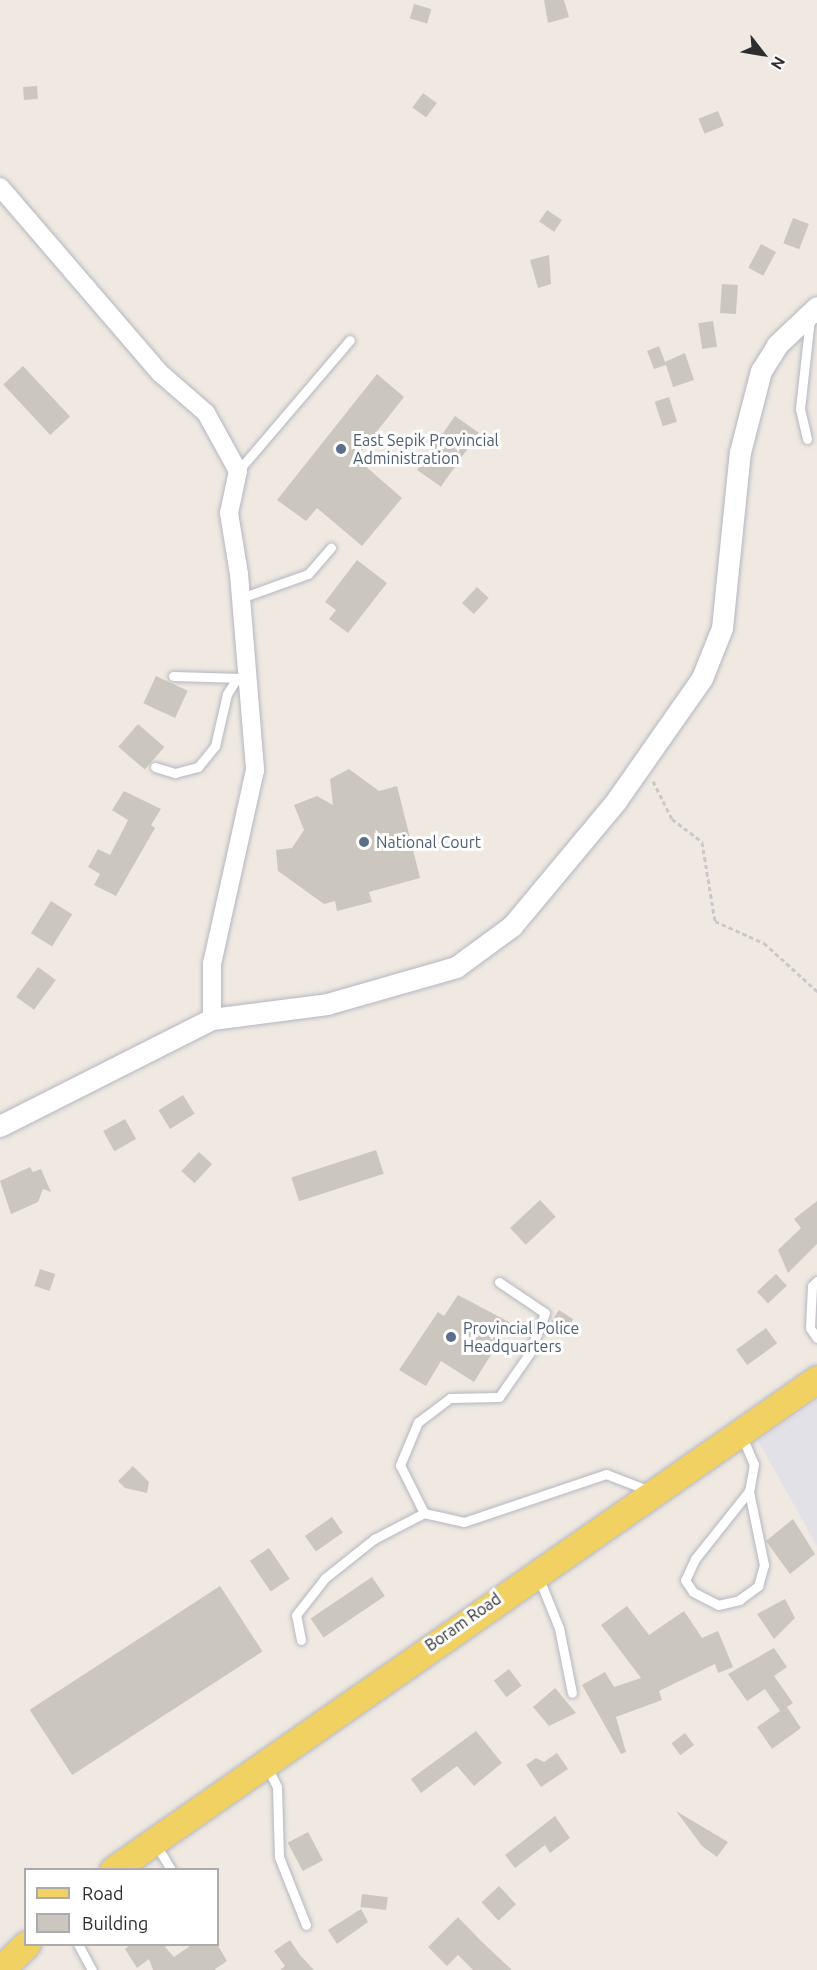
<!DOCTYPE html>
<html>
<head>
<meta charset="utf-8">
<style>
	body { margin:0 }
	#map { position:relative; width:817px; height:1970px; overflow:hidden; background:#efe9e1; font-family:Ubuntu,sans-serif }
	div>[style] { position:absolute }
	.industrial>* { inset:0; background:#e3e1e8 }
	.building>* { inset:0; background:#cbc7bf; transform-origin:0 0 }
	.path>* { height:3px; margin-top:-1.5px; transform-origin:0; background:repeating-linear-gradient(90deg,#c9c9c9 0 4.5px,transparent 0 7.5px) }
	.roads { filter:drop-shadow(0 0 2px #b4b7c1) drop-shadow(0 0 2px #b4b7c1) }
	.service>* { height:9px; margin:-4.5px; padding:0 4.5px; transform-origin:4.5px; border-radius:4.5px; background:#fff }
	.minor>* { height:18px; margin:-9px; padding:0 9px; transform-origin:9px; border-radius:9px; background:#fff }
	.tertiary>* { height:21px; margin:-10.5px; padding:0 10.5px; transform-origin:10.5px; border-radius:10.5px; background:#fff }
	.primary>* { height:27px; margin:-13.5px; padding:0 13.5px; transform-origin:13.5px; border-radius:13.5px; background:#f2d163 }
	.dots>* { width:16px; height:16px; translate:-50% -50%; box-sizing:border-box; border:3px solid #fff; border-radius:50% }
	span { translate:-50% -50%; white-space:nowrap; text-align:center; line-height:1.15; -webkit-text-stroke:6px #fff; paint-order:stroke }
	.service-label { font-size:16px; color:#4e5e75 }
	.left { translate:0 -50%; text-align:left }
	.street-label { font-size:16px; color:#2e2e2e }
	.legend { position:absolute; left:24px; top:1868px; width:195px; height:78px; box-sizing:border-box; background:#fff; border:2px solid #ababab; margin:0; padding:8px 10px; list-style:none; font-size:18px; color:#2e2e2e }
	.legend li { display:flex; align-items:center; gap:12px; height:30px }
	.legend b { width:30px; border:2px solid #ababab }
	.north { position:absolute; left:733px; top:24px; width:60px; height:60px; -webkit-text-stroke:4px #fff; paint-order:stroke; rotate:121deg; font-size:16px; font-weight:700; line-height:24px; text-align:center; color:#2e2e2e }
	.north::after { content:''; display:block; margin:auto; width:21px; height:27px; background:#2e2e2e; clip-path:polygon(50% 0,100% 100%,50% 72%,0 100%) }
</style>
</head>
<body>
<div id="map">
	<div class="industrial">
		<div style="clip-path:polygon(817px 1400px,817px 1546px,758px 1441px)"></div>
	</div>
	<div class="building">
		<div style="clip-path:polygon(544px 0,564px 0,569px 17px,548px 23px)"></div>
		<div style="left:414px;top:4px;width:18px;height:15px;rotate:16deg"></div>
		<div style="left:37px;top:86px;width:13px;height:14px;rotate:86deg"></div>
		<div style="left:423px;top:93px;width:17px;height:18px;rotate:36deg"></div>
		<div style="left:718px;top:111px;width:16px;height:21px;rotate:68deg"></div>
		<div style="left:547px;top:210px;width:18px;height:14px;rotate:34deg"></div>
		<div style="left:793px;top:218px;width:17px;height:27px;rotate:21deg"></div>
		<div style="left:761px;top:244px;width:17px;height:27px;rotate:28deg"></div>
		<div style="clip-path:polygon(549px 255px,551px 284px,538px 288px,530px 260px)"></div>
		<div style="left:722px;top:284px;width:16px;height:29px;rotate:4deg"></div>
		<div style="left:713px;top:321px;width:26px;height:15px;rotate:81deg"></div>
		<div style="clip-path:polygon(659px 346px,665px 362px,685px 353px,694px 380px,673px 387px,666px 365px,654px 369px,647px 351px)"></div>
		<div style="left:23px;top:366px;width:69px;height:27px;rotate:47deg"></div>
		<div style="clip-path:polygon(377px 374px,404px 397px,356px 458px,402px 498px,362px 546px,317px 508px,306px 521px,277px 500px)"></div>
		<div style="left:669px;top:397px;width:26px;height:15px;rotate:72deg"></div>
		<div style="left:455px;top:416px;width:29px;height:66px;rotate:35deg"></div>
		<div style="clip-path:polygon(357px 560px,387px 583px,348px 633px,329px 619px,336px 610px,325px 602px)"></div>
		<div style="left:477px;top:587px;width:16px;height:22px;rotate:43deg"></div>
		<div style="left:156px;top:676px;width:35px;height:30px;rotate:25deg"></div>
		<div style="left:138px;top:724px;width:35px;height:30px;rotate:41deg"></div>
		<div style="clip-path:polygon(349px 769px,379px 791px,397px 786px,420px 878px,369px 892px,372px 902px,337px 911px,335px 901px,324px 904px,278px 871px,276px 850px,292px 848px,304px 830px,294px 805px,317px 796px,333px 805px,330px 779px)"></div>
		<div style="clip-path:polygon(124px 791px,161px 809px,151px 825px,155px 828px,116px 896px,94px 885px,100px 874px,88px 867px,98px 849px,110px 855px,122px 832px,128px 820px,112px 810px)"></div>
		<div style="left:51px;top:901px;width:25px;height:38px;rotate:32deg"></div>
		<div style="left:38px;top:967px;width:22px;height:37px;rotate:36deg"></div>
		<div style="left:183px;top:1095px;width:22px;height:29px;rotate:58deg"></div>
		<div style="left:125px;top:1119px;width:23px;height:25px;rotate:61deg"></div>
		<div style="left:376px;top:1150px;width:25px;height:89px;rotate:72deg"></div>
		<div style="left:199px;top:1152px;width:18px;height:26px;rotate:43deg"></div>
		<div style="clip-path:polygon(30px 1167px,33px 1172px,41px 1169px,51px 1192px,43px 1189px,38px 1202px,11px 1214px,0 1181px)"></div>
		<div style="left:540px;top:1200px;width:23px;height:41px;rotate:47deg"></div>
		<div style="clip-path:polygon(817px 1201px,817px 1244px,788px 1273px,778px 1250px,801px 1228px,794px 1219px)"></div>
		<div style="left:40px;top:1269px;width:16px;height:18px;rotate:18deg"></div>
		<div style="left:776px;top:1274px;width:16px;height:26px;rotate:47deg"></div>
		<div style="clip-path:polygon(458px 1295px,511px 1323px,474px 1382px,441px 1361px,426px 1386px,399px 1370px,438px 1312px,444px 1316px)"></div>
		<div style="left:559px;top:1310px;width:17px;height:17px;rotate:33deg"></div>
		<div style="left:766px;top:1328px;width:19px;height:37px;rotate:54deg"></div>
		<div style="clip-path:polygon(133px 1466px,149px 1482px,147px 1493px,125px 1488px,118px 1481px)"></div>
		<div style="left:332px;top:1517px;width:19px;height:33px;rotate:55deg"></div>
		<div style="clip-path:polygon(793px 1519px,815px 1554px,790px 1574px,766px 1541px)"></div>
		<div style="left:269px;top:1548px;width:37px;height:23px;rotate:56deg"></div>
		<div style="left:372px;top:1577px;width:23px;height:74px;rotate:56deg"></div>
		<div style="left:220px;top:1586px;width:78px;height:227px;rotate:57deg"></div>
		<div style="clip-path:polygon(785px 1599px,795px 1618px,774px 1639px,757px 1614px)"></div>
		<div style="clip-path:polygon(627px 1606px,649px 1635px,684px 1611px,702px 1638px,718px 1631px,733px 1667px,718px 1673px,715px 1664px,659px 1691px,662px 1700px,616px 1717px,626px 1752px,621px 1754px,582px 1685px,605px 1672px,614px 1687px,641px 1678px,601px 1625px)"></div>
		<div style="clip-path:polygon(774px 1648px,787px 1667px,774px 1676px,793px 1703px,787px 1707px,801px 1728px,772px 1749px,757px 1727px,780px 1711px,765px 1689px,747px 1701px,728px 1674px)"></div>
		<div style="left:509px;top:1669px;width:21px;height:19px;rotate:53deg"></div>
		<div style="clip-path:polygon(555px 1688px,576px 1713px,549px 1726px,533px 1707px)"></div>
		<div style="clip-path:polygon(476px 1731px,502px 1763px,474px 1786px,457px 1766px,421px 1793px,411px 1779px)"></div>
		<div style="left:685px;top:1733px;width:15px;height:17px;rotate:53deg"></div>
		<div style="clip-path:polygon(557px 1753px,568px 1769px,541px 1787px,526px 1765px,536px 1758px,544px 1762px)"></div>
		<div style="clip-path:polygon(676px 1811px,728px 1842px,717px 1857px,702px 1846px)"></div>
		<div style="clip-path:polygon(555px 1816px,570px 1838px,550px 1853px,545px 1845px,515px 1868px,505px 1855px)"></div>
		<div style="left:308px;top:1832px;width:32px;height:23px;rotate:62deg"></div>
		<div style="left:499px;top:1886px;width:25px;height:24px;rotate:47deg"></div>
		<div style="left:362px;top:1894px;width:26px;height:13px;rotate:7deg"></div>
		<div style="clip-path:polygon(361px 1909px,368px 1922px,337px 1944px,328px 1930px)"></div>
		<div style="clip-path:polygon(458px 1917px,480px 1940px,512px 1970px,473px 1970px,458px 1955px,447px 1966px,428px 1947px)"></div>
		<div style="clip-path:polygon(290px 1940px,300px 1955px,314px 1970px,280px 1970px,285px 1966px,274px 1951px)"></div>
		<div style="clip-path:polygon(131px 1944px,169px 1944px,165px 1947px,174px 1957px,193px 1944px,217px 1944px,227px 1961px,214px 1970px,153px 1970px,149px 1959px,137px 1968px,125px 1949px)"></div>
	</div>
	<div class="path">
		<div style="left:653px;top:781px;width:42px;rotate:63.4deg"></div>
		<div style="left:672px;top:819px;width:38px;rotate:37deg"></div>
		<div style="left:702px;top:842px;width:80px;rotate:80.7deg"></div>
		<div style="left:715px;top:921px;width:54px;rotate:24.2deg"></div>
		<div style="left:764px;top:943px;width:72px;rotate:42.2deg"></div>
	</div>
	<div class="roads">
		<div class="service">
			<div style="left:807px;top:439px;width:31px;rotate:-103deg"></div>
			<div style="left:800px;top:409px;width:91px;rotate:-83.7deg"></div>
			<div style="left:238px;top:471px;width:172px;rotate:-49.5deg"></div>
			<div style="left:241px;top:598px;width:71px;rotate:-19.7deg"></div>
			<div style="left:308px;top:574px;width:35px;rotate:-49deg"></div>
			<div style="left:173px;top:676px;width:69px;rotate:1.7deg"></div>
			<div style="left:155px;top:767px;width:21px;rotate:17deg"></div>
			<div style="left:175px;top:773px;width:24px;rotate:-15deg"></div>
			<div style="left:198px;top:767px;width:27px;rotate:-51deg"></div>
			<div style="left:215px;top:746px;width:53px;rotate:-77deg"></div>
			<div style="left:227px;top:694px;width:19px;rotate:-58deg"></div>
			<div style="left:817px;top:1281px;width:7px;rotate:135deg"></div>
			<div style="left:812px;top:1286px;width:42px;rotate:92.7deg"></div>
			<div style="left:810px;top:1328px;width:12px;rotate:55deg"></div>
			<div style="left:499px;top:1282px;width:55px;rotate:34deg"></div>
			<div style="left:545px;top:1313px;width:44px;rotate:111.3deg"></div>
			<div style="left:529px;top:1354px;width:52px;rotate:124.9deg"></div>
			<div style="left:499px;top:1397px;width:49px;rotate:178.8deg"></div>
			<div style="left:450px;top:1398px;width:40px;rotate:143deg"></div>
			<div style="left:418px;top:1422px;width:47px;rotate:112.7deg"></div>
			<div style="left:400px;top:1465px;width:54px;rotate:63.4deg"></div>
			<div style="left:424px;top:1513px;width:41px;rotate:12.7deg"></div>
			<div style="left:464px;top:1522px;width:150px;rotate:-18.7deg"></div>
			<div style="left:606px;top:1474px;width:47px;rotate:21.1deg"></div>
			<div style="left:741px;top:1434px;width:33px;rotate:67deg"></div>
			<div style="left:754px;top:1464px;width:27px;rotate:100deg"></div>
			<div style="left:749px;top:1491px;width:87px;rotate:128.5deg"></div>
			<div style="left:695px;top:1559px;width:23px;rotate:115deg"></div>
			<div style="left:685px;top:1580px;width:14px;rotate:56deg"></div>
			<div style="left:693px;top:1592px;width:28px;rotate:27deg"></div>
			<div style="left:718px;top:1605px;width:22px;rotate:-13deg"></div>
			<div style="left:739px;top:1600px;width:24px;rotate:-36deg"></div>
			<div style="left:758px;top:1586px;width:22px;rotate:-74deg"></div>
			<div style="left:764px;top:1565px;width:76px;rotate:-101.5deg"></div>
			<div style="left:538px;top:1576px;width:56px;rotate:68deg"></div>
			<div style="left:559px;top:1628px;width:66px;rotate:78.7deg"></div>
			<div style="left:301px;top:1640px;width:25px;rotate:-101deg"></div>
			<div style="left:296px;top:1615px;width:47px;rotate:-51.9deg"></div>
			<div style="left:325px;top:1578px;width:63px;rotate:-38.5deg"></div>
			<div style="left:374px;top:1539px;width:56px;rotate:-27.5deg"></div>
			<div style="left:267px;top:1767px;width:22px;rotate:63deg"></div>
			<div style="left:277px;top:1787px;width:70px;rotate:88.4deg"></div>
			<div style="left:279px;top:1857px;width:73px;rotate:68.3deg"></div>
			<div style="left:155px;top:1843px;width:31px;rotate:59deg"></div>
			<div style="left:78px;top:1944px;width:30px;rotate:62deg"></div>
		</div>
		<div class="minor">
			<div style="left:0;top:187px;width:245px;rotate:49.3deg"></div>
			<div style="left:160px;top:373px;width:61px;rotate:41deg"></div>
			<div style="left:206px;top:413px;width:66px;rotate:61.1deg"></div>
			<div style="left:238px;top:471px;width:43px;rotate:102.1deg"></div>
			<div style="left:229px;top:513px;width:62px;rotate:80.7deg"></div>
			<div style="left:239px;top:574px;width:197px;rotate:85.3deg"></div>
			<div style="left:255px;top:770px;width:199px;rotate:102.5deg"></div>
			<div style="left:212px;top:964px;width:55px;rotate:90deg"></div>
		</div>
		<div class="tertiary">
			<div style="left:0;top:1126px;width:237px;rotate:-26.8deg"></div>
			<div style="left:212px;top:1019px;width:116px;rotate:-7.4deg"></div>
			<div style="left:327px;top:1004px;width:134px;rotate:-16deg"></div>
			<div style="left:456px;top:967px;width:69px;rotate:-36.2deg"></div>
			<div style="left:512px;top:926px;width:163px;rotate:-50.2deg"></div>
			<div style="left:616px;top:801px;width:150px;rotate:-55deg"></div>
			<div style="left:702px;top:678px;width:54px;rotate:-68.2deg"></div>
			<div style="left:722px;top:628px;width:177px;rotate:-84.2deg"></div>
			<div style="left:740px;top:452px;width:84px;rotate:-75.5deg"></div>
			<div style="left:761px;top:371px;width:31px;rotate:-58deg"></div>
			<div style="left:777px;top:345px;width:55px;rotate:-43.5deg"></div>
		</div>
		<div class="primary">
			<div style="left:113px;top:1870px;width:858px;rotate:-34.89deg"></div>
			<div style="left:0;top:1970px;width:37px;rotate:-44deg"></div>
		</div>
	</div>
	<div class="dots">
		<div style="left:341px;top:449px;background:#5c6f8a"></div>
		<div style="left:364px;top:842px;background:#5c6f8a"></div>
		<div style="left:451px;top:1337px;background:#5c6f8a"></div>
	</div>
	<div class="service-label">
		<span class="left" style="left:353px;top:449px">East Sepik Provincial<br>Administration</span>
		<span class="left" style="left:376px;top:842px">National Court</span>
		<span class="left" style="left:463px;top:1337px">Provincial Police<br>Headquarters</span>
	</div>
	<div class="street-label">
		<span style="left:463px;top:1622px;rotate:-35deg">Boram Road</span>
	</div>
	<ul class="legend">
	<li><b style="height:8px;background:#f2d163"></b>Road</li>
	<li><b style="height:16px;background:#cbc7bf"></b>Building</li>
	</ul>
	<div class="north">N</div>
</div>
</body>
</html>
